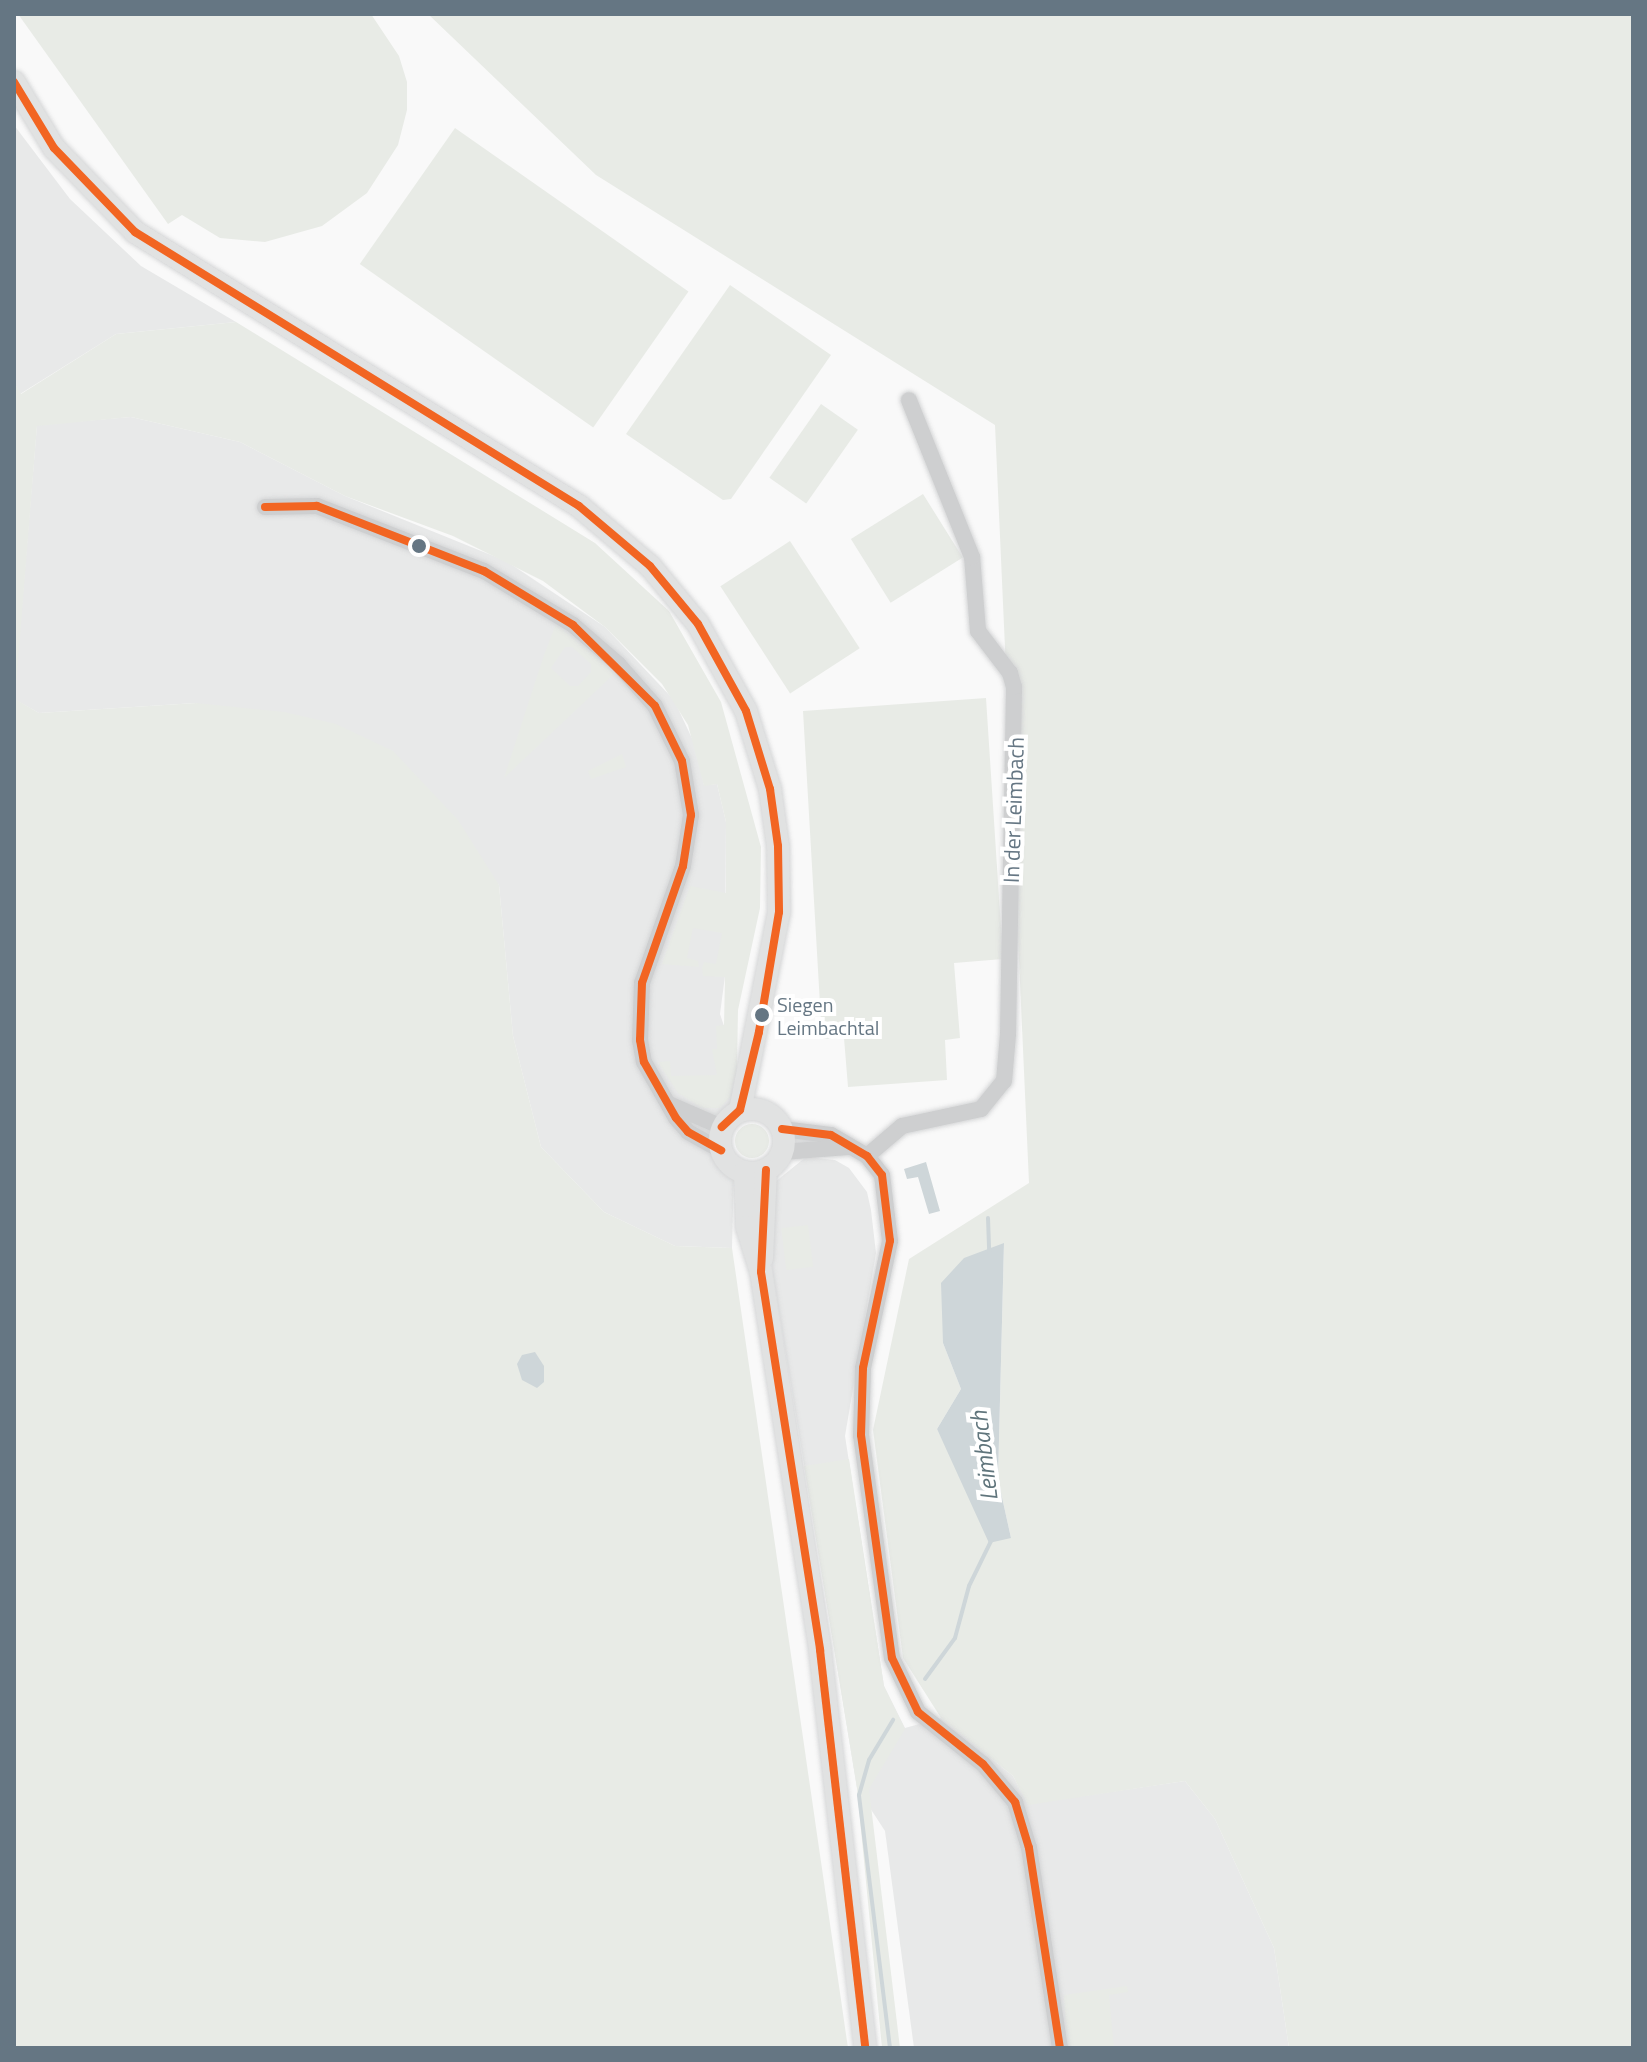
<!DOCTYPE html>
<html>
<head>
<meta charset="utf-8">
<style>
	body { margin:0 }
	#map { position:relative; width:1647px; height:2062px; overflow:hidden; background:#f9f9f9; font-family:"Titillium Web",sans-serif }
	div>[style] { position:absolute }
	.built>* { inset:0; background:#e8e9e9 }
	.green>* { inset:0; background:#e8ebe6; transform-origin:0 0 }
	.round { border-radius:50% }
	.water>* { inset:0; background:#ced6d9 }
	.stream>* { height:4px; margin:-2px; padding:0 2px; transform-origin:2px; border-radius:2px; background:#ced6d9 }
	.roads { filter:drop-shadow(0 0 2px #d5d6d7) drop-shadow(0 0 2px #d5d6d7) }
	.street>* { height:16px; margin:-8px; padding:0 8px; transform-origin:8px; border-radius:8px; background:#cecfd0 }
	.secondary>* { height:22px; margin:-11px; padding:0 11px; transform-origin:11px; border-radius:11px; background:#e1e2e2 }
	.secondary>.ring { margin:-11px; padding:0; box-sizing:content-box; background:none; border:22px solid #e1e2e2; border-radius:50% }
	.bus-1>* { height:8px; margin:-4px; padding:0 4px; transform-origin:4px; border-radius:4px; background:#f26522 }
	.dots>* { width:22px; height:22px; translate:-50% -50%; box-sizing:border-box; border:4px solid #fff; border-radius:50% }
	span { translate:-50% -50%; white-space:nowrap; text-align:center; line-height:1.15; -webkit-text-stroke:8px #fff; paint-order:stroke }
	.bus-label { font-size:20px; color:#657683 }
	.left { translate:0 -50%; text-align:left }
	.street-label { font-size:22px; color:#657683 }
	.water-label { font-size:24px; color:#60757c; font-style:italic }
	.frame { position:absolute; inset:0; border:16px solid #657683; pointer-events:none }
</style>
</head>
<body>
<div id="map">
	<div class="built">
		<div style="clip-path:polygon(14px 125px,70px 199px,141px 266px,236px 322px,116px 334px,20px 394px,14px 382px)"></div>
		<div style="clip-path:polygon(131px 417px,240px 442px,345px 496px,506px 561px,605px 627px,674px 700px,697px 749px,704px 785px,717px 784px,726px 822px,725px 976px,720px 1014px,744px 1086px,720px 1135px,721px 1150px,734px 1168px,732px 1248px,675px 1246px,604px 1212px,541px 1147px,513px 1036px,499px 885px,196px 703px,39px 713px,14px 699px,37px 425px)"></div>
		<div style="clip-path:polygon(806px 1157px,835px 1160px,849px 1168px,867px 1192px,871px 1210px,876px 1253px,845px 1436px,884px 1686px,905px 1728px,941px 1718px,1013px 1776px,1028px 1804px,1185px 1781px,1215px 1819px,1274px 1948px,1289px 2048px,914px 2048px,885px 1831px,857px 1788px,772px 1269px,770px 1186px)"></div>
	</div>
	<div class="green">
		<div style="clip-path:polygon(18px 14px,371px 14px,399px 56px,407px 82px,407px 110px,398px 145px,367px 193px,322px 226px,265px 242px,220px 238px,182px 215px,168px 224px)"></div>
		<div style="clip-path:polygon(evenodd,428px 14px,1633px 14px,1633px 2048px,1289px 2048px,1274px 1948px,1215px 1819px,1185px 1781px,1028px 1805px,1013px 1776px,941px 1718px,903px 1658px,873px 1430px,909px 1259px,1029px 1183px,995px 425px,596px 175px,428px 14px,1004px 1244px,998px 1479px,1011px 1538px,970px 1494px,937px 1429px,961px 1389px,943px 1343px,1004px 1244px)"></div>
		<div style="left:455px;top:128px;width:285px;height:166px;rotate:35deg"></div>
		<div style="clip-path:polygon(730px 285px,831px 355px,731px 499px,723px 500px,626px 434px)"></div>
		<div style="clip-path:polygon(236px 322px,595px 543px,669px 611px,721px 702px,761px 847px,760px 908px,738px 1010px,737px 1067px,730px 1097px,720px 1108px,702px 1108px,678px 1093px,658px 1062px,670px 1061px,671px 1076px,717px 1075px,712px 1049px,717px 1049px,716px 1026px,724px 1025px,725px 977px,703px 976px,702px 968px,704px 962px,716px 964px,722px 933px,693px 928px,687px 958px,698px 961px,699px 967px,662px 964px,690px 886px,726px 893px,726px 822px,717px 784px,704px 786px,688px 725px,662px 684px,605px 627px,543px 581px,453px 536px,345px 496px,240px 442px,131px 417px,37px 426px,15px 699px,39px 713px,196px 703px,284px 712px,336px 724px,393px 751px,458px 820px,499px 885px,513px 1036px,541px 1147px,604px 1212px,675px 1246px,732px 1248px,848px 2048px,14px 2048px,14px 382px,21px 394px,116px 334px)"></div>
		<div style="left:821px;top:404px;width:45px;height:90px;rotate:35deg"></div>
		<div style="left:923px;top:494px;width:75px;height:85px;rotate:58deg"></div>
		<div style="left:790px;top:541px;width:128px;height:83px;rotate:57deg"></div>
		<div style="clip-path:polygon(evenodd,556px 624px,615px 673px,504px 778px,544px 655px,556px 624px,565px 647px,572px 647px,591px 664px,591px 672px,578px 686px,570px 686px,551px 668px,565px 647px)"></div>
		<div style="clip-path:polygon(986px 698px,1003px 959px,954px 963px,960px 1038px,945px 1040px,947px 1080px,848px 1087px,844px 1038px,822px 1039px,803px 711px)"></div>
		<div style="clip-path:polygon(622px 754px,626px 767px,591px 779px,588px 771px)"></div>
		<div class="round" style="left:735px;top:1124px;width:34px;height:34px"></div>
		<div style="left:808px;top:1225px;width:42px;height:27px;rotate:83deg"></div>
		<div style="clip-path:polygon(849px 1459px,884px 1686px,905px 1729px,869px 1789px,900px 2048px,882px 2048px,857px 1788px,804px 1466px)"></div>
		<div style="clip-path:polygon(1127px 1986px,1128px 1992px,1109px 1995px,1114px 2048px,1067px 2048px,1064px 1995px)"></div>
	</div>
	<div class="water">
		<div style="clip-path:polygon(926px 1162px,940px 1211px,929px 1214px,918px 1177px,907px 1179px,904px 1169px)"></div>
		<div style="clip-path:polygon(1004px 1243px,998px 1479px,1011px 1538px,989px 1543px,937px 1429px,961px 1389px,943px 1343px,941px 1283px,964px 1258px)"></div>
		<div style="clip-path:polygon(535px 1352px,544px 1366px,544px 1382px,537px 1388px,522px 1380px,517px 1364px,522px 1355px)"></div>
	</div>
	<div class="stream">
		<div style="left:988px;top:1218px;width:34px;rotate:88deg"></div>
		<div style="left:925px;top:1679px;width:51px;rotate:-53.8deg"></div>
		<div style="left:955px;top:1638px;width:54px;rotate:-74.9deg"></div>
		<div style="left:969px;top:1586px;width:55px;rotate:-63.9deg"></div>
		<div style="left:890px;top:2048px;width:255px;rotate:-97deg"></div>
		<div style="left:859px;top:1795px;width:36px;rotate:-74deg"></div>
		<div style="left:869px;top:1760px;width:47px;rotate:-59deg"></div>
	</div>
	<div class="roads">
		<div class="street">
			<div style="left:265px;top:507px;width:52px;rotate:-1.1deg"></div>
			<div style="left:317px;top:506px;width:179px;rotate:21.3deg"></div>
			<div style="left:484px;top:571px;width:104px;rotate:31.2deg"></div>
			<div style="left:573px;top:625px;width:60px;rotate:40.9deg"></div>
			<div style="left:618px;top:664px;width:56px;rotate:48.6deg"></div>
			<div style="left:655px;top:706px;width:61px;rotate:63.9deg"></div>
			<div style="left:682px;top:761px;width:55px;rotate:80.5deg"></div>
			<div style="left:691px;top:815px;width:52px;rotate:98.9deg"></div>
			<div style="left:683px;top:866px;width:124px;rotate:109.3deg"></div>
			<div style="left:642px;top:983px;width:57px;rotate:92deg"></div>
			<div style="left:640px;top:1040px;width:22px;rotate:80deg"></div>
			<div style="left:644px;top:1062px;width:64px;rotate:60.3deg"></div>
			<div style="left:676px;top:1118px;width:18px;rotate:49deg"></div>
			<div style="left:688px;top:1132px;width:38px;rotate:29deg"></div>
			<div style="left:669px;top:1104px;width:58px;rotate:23.5deg"></div>
			<div style="left:782px;top:1129px;width:49px;rotate:7deg"></div>
			<div style="left:831px;top:1135px;width:42px;rotate:30.3deg"></div>
			<div style="left:867px;top:1156px;width:24px;rotate:52deg"></div>
			<div style="left:882px;top:1175px;width:66px;rotate:83.1deg"></div>
			<div style="left:890px;top:1241px;width:130px;rotate:102deg"></div>
			<div style="left:863px;top:1368px;width:67px;rotate:91.7deg"></div>
			<div style="left:861px;top:1435px;width:225px;rotate:82.1deg"></div>
			<div style="left:892px;top:1658px;width:60px;rotate:64.3deg"></div>
			<div style="left:918px;top:1712px;width:83px;rotate:38.7deg"></div>
			<div style="left:983px;top:1764px;width:50px;rotate:49.9deg"></div>
			<div style="left:1015px;top:1802px;width:48px;rotate:73.1deg"></div>
			<div style="left:1029px;top:1848px;width:202px;rotate:81.2deg"></div>
			<div style="left:782px;top:1152px;width:66px;rotate:-4.3deg"></div>
			<div style="left:867px;top:1156px;width:46px;rotate:-40.6deg"></div>
			<div style="left:902px;top:1126px;width:81px;rotate:-12.1deg"></div>
			<div style="left:981px;top:1109px;width:36px;rotate:-51deg"></div>
			<div style="left:1004px;top:1081px;width:47px;rotate:-85.1deg"></div>
			<div style="left:1008px;top:1034px;width:347px;rotate:-89deg"></div>
			<div style="left:1014px;top:687px;width:15px;rotate:-106deg"></div>
			<div style="left:1010px;top:673px;width:53px;rotate:-127.3deg"></div>
			<div style="left:978px;top:631px;width:74px;rotate:-94.6deg"></div>
			<div style="left:972px;top:557px;width:169px;rotate:-111.9deg"></div>
		</div>
		<div class="secondary">
			<div style="left:14px;top:82px;width:77px;rotate:58.8deg"></div>
			<div style="left:54px;top:148px;width:117px;rotate:46deg"></div>
			<div style="left:135px;top:232px;width:522px;rotate:31.68deg"></div>
			<div style="left:579px;top:506px;width:93px;rotate:40.2deg"></div>
			<div style="left:650px;top:566px;width:75px;rotate:50.4deg"></div>
			<div style="left:698px;top:624px;width:99px;rotate:61.1deg"></div>
			<div style="left:746px;top:711px;width:82px;rotate:72.9deg"></div>
			<div style="left:770px;top:789px;width:58px;rotate:82deg"></div>
			<div style="left:778px;top:846px;width:66px;rotate:89.1deg"></div>
			<div style="left:779px;top:912px;width:202px;rotate:101.1deg"></div>
			<div class="ring" style="left:720px;top:1109px;width:42px;height:42px"></div>
			<div style="left:745px;top:1172px;width:55px;rotate:87.9deg"></div>
			<div style="left:747px;top:1227px;width:47px;rotate:72.7deg"></div>
			<div style="left:761px;top:1272px;width:383px;rotate:81.1deg"></div>
			<div style="left:820px;top:1650px;width:401px;rotate:83.5deg"></div>
			<div style="left:762px;top:1258px;width:88px;rotate:-87.4deg"></div>
		</div>
	</div>
	<div class="bus-1">
		<div style="left:14px;top:82px;width:77px;rotate:58.8deg"></div>
		<div style="left:54px;top:148px;width:117px;rotate:46deg"></div>
		<div style="left:135px;top:232px;width:522px;rotate:31.68deg"></div>
		<div style="left:579px;top:506px;width:93px;rotate:40.2deg"></div>
		<div style="left:650px;top:566px;width:75px;rotate:50.4deg"></div>
		<div style="left:698px;top:624px;width:99px;rotate:61.1deg"></div>
		<div style="left:746px;top:711px;width:82px;rotate:72.9deg"></div>
		<div style="left:770px;top:789px;width:58px;rotate:82deg"></div>
		<div style="left:778px;top:846px;width:66px;rotate:89.1deg"></div>
		<div style="left:779px;top:912px;width:122px;rotate:99.5deg"></div>
		<div style="left:759px;top:1032px;width:80px;rotate:103.7deg"></div>
		<div style="left:740px;top:1110px;width:25px;rotate:137deg"></div>
		<div style="left:265px;top:507px;width:52px;rotate:-1.1deg"></div>
		<div style="left:317px;top:506px;width:179px;rotate:21.3deg"></div>
		<div style="left:484px;top:571px;width:104px;rotate:31.2deg"></div>
		<div style="left:573px;top:625px;width:115px;rotate:44.6deg"></div>
		<div style="left:655px;top:706px;width:61px;rotate:63.9deg"></div>
		<div style="left:682px;top:761px;width:55px;rotate:80.5deg"></div>
		<div style="left:691px;top:815px;width:52px;rotate:98.9deg"></div>
		<div style="left:683px;top:866px;width:124px;rotate:109.3deg"></div>
		<div style="left:642px;top:983px;width:57px;rotate:92deg"></div>
		<div style="left:640px;top:1040px;width:22px;rotate:80deg"></div>
		<div style="left:644px;top:1062px;width:64px;rotate:60.3deg"></div>
		<div style="left:676px;top:1118px;width:18px;rotate:49deg"></div>
		<div style="left:688px;top:1132px;width:38px;rotate:29deg"></div>
		<div style="left:782px;top:1129px;width:49px;rotate:7deg"></div>
		<div style="left:831px;top:1135px;width:42px;rotate:30.3deg"></div>
		<div style="left:867px;top:1156px;width:24px;rotate:52deg"></div>
		<div style="left:882px;top:1175px;width:66px;rotate:83.1deg"></div>
		<div style="left:890px;top:1241px;width:130px;rotate:102deg"></div>
		<div style="left:863px;top:1368px;width:67px;rotate:91.7deg"></div>
		<div style="left:861px;top:1435px;width:225px;rotate:82.1deg"></div>
		<div style="left:892px;top:1658px;width:60px;rotate:64.3deg"></div>
		<div style="left:918px;top:1712px;width:83px;rotate:38.7deg"></div>
		<div style="left:983px;top:1764px;width:50px;rotate:49.9deg"></div>
		<div style="left:1015px;top:1802px;width:48px;rotate:73.1deg"></div>
		<div style="left:1029px;top:1848px;width:202px;rotate:81.2deg"></div>
		<div style="left:766px;top:1170px;width:102px;rotate:92.8deg"></div>
		<div style="left:761px;top:1272px;width:383px;rotate:81.1deg"></div>
		<div style="left:820px;top:1650px;width:401px;rotate:83.5deg"></div>
	</div>
	<div class="dots">
		<div style="left:419px;top:546px;background:#657683"></div>
		<div style="left:762px;top:1015px;background:#657683"></div>
	</div>
	<div class="bus-label">
		<span class="left" style="left:777px;top:1016px">Siegen<br>Leimbachtal</span>
	</div>
	<div class="street-label">
		<span style="left:1014px;top:810px;rotate:-88deg">In der Leimbach</span>
	</div>
	<div class="water-label">
		<span style="left:984px;top:1456px;rotate:-97deg">Leimbach</span>
	</div>
	<div class="frame"></div>
</div>
</body>
</html>
